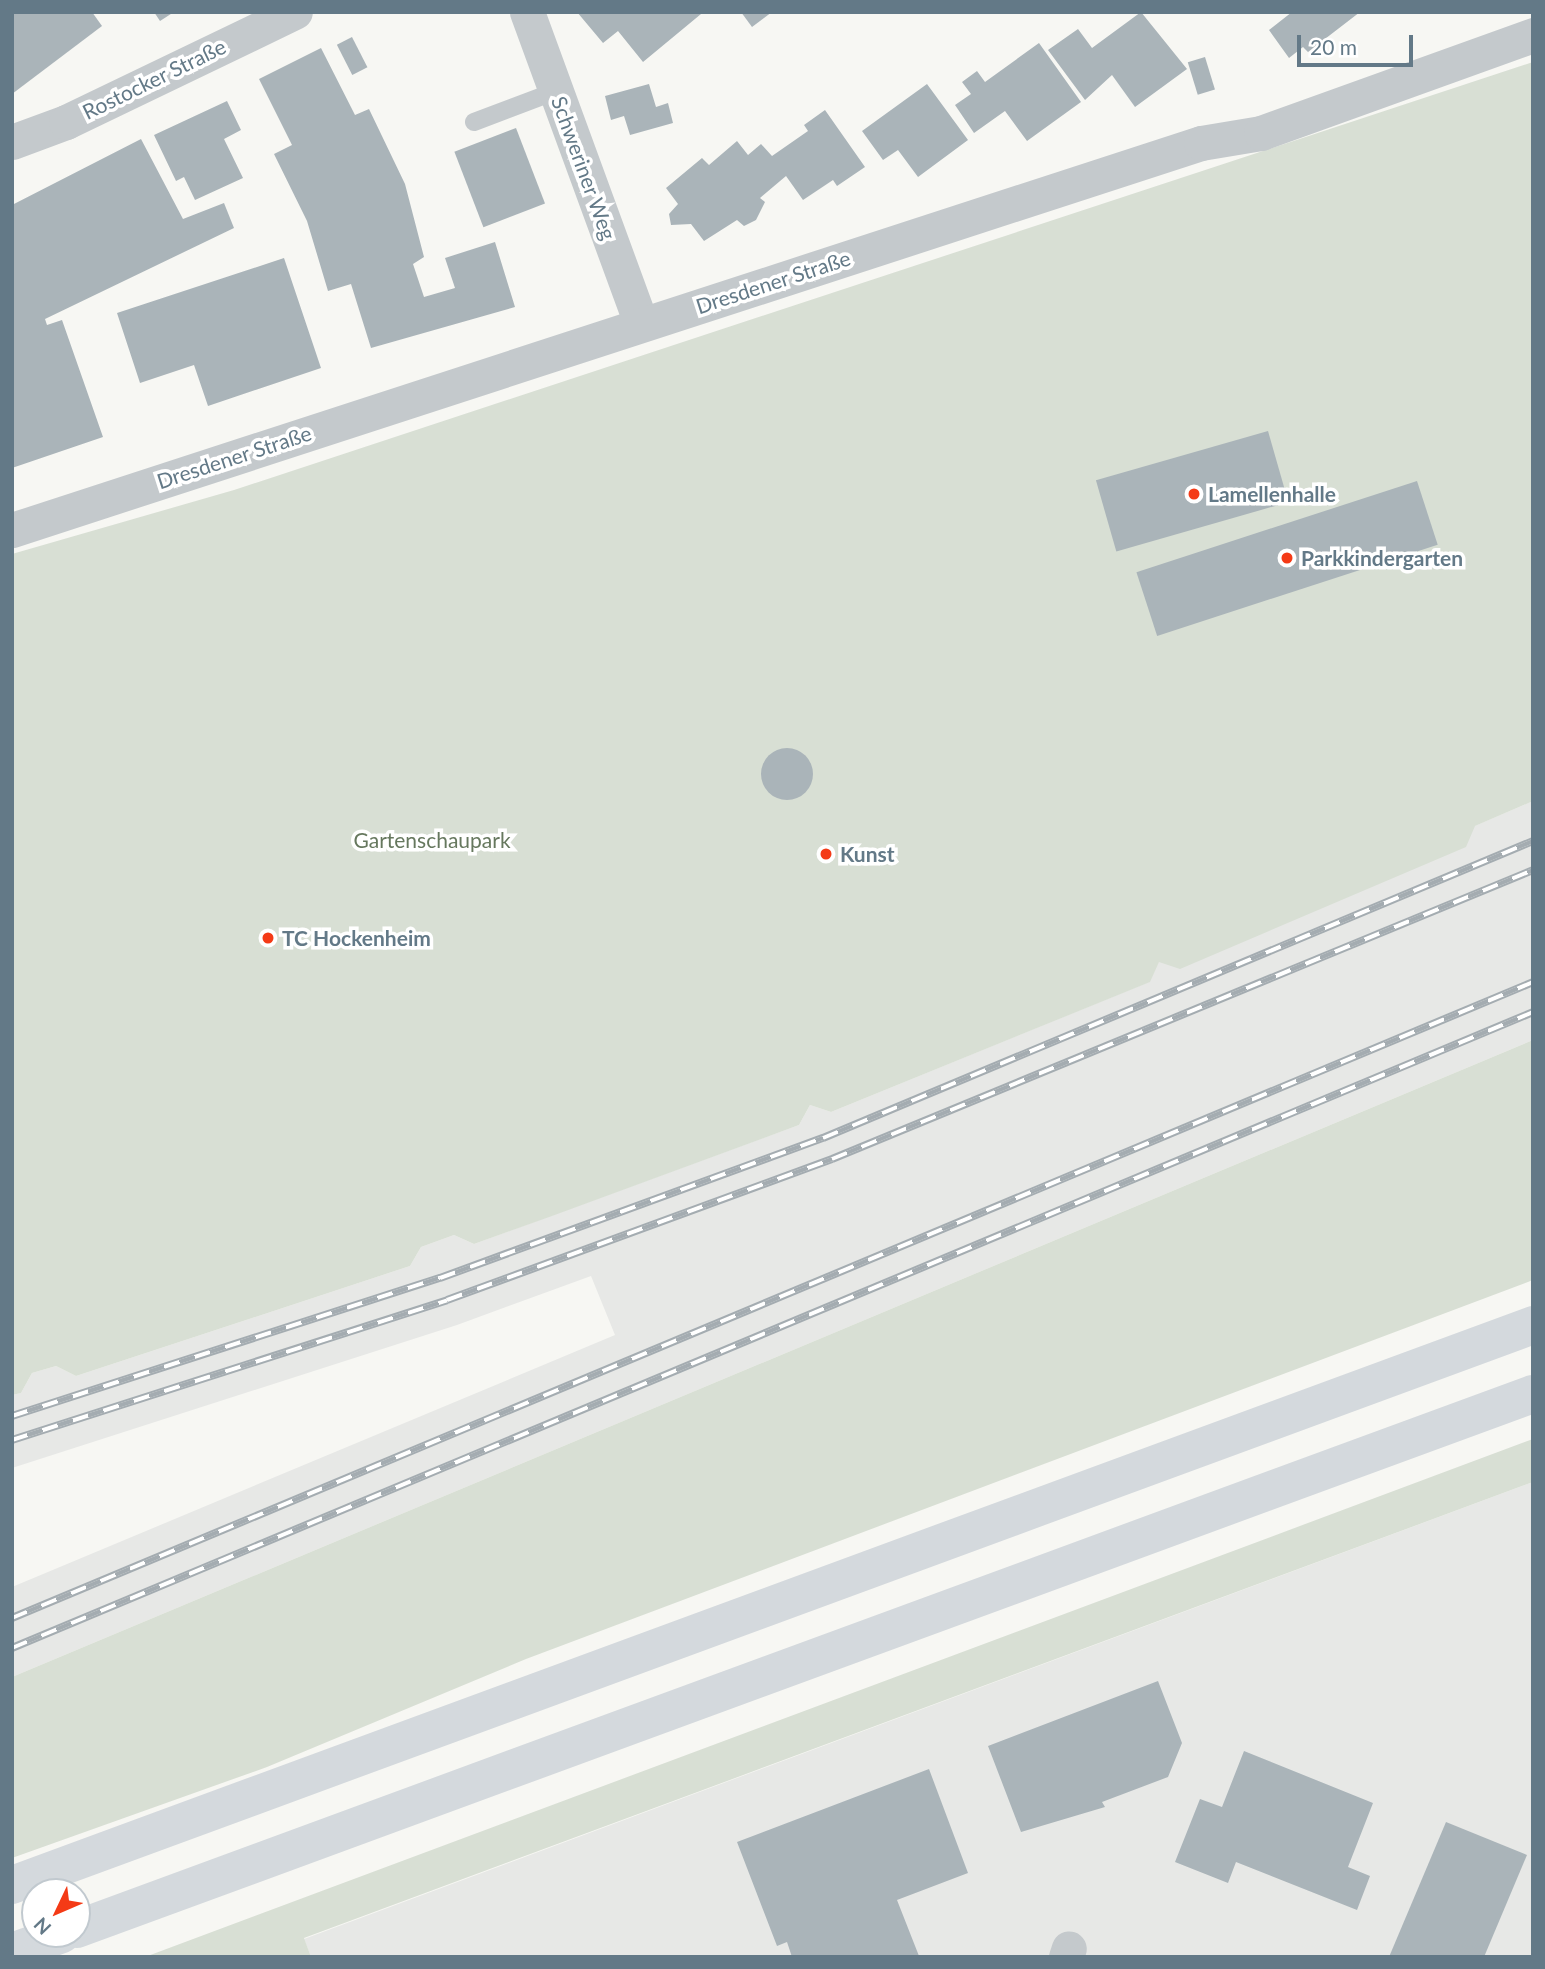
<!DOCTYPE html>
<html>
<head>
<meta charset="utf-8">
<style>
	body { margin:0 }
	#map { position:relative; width:1545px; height:1969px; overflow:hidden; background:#f7f7f3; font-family:Lato,sans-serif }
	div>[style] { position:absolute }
	.built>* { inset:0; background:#e7e8e6 }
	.green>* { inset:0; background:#d8dfd4 }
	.building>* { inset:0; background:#aab4b9; transform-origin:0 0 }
	.round { border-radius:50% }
	.lane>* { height:18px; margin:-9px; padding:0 9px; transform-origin:9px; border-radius:9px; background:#c4c9cc }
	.street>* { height:35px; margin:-17.5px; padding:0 17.5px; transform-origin:17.5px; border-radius:17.5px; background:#c4c9cc }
	.highway>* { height:38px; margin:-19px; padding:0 19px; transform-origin:19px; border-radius:19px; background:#d4d9dd }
	.rail>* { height:8px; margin-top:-4px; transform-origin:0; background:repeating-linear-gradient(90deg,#fff 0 16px,#a4acb1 0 32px); box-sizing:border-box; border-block:2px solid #a4acb1 }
	.dots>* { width:19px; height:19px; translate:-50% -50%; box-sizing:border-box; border:4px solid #fff; border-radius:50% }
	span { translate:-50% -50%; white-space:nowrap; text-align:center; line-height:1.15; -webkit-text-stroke:7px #fff; paint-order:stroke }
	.street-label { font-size:21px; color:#637987 }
	.poi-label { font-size:21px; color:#637987; font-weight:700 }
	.left { translate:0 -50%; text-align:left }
	.park-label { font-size:21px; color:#66785e }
	.frame { position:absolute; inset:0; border:14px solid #637987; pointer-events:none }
	.north { position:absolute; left:21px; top:1878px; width:70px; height:70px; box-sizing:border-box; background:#fff; border:2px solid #c1c9cf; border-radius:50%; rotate:226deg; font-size:19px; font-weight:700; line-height:28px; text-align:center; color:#637987 }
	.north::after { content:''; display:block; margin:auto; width:24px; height:32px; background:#f43a16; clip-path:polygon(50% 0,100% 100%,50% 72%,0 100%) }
	.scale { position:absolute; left:1297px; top:35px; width:116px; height:32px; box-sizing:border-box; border:4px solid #637987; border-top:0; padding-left:9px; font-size:21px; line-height:24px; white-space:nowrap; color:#637987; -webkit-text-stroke:5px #fff; paint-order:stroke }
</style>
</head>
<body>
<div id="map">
	<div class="built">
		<div style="clip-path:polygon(1533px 801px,1533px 1040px,12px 1677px,12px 1587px,615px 1335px,591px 1276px,457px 1325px,12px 1468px,12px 1395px,21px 1393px,32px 1373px,56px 1366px,76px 1376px,410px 1266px,421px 1247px,454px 1235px,474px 1244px,799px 1125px,810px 1105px,831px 1112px,1149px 982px,1159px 961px)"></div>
		<div style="clip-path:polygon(1533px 1482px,1533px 1957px,311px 1957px,304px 1939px)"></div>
	</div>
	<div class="green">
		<div style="clip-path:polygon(1533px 62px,1533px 801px,1475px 826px,1466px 847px,1180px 969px,1159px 962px,1150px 982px,831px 1112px,810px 1105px,799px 1125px,552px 1216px,474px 1244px,454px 1235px,421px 1247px,410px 1266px,76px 1376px,56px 1366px,32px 1373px,21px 1393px,12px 1395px,12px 554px,234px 490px)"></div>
		<div style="clip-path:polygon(1533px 1040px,1533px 1280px,526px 1659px,267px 1767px,12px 1858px,12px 1677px)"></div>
		<div style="clip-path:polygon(1533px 1439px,1533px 1482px,304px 1938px,311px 1957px,145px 1957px)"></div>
	</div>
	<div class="building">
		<div style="clip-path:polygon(12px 12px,92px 12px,102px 26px,12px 94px)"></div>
		<div style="clip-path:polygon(154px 12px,174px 12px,160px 21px)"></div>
		<div style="clip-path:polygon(577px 12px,699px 12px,701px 14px,643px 62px,618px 31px,603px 43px)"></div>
		<div style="clip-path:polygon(741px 12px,772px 12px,752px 27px)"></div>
		<div style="clip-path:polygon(1141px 12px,1187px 69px,1135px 107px,1112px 75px,1085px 100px,1048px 50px,1078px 29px,1092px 48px)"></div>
		<div style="clip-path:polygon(1292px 12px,1360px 12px,1308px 52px,1303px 47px,1289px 58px,1269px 30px)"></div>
		<div style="left:352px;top:37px;width:34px;height:17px;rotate:63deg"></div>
		<div style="clip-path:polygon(1039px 43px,1081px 102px,1027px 141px,1005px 111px,974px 133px,955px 105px,971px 94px,962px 82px,977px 71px,985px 82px)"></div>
		<div style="clip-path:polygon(321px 48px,355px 115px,369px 109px,405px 184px,424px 257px,413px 264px,424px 297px,455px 288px,445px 258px,495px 242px,515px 307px,371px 348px,351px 284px,328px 291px,307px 221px,274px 154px,292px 145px,259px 79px)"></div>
		<div style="left:1205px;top:57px;width:34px;height:18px;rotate:73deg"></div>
		<div style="clip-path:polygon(649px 84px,656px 107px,668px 103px,673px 123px,630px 135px,624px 116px,611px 120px,605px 96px)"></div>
		<div style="clip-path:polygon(927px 84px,968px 140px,918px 177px,898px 150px,883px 160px,862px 131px)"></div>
		<div style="clip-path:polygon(227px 101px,241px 130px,224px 139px,243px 178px,195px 200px,184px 177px,176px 181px,154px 135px)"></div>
		<div style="clip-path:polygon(825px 110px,865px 167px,837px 186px,833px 180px,803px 200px,786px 176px,760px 198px,765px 202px,756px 220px,744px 226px,737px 220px,704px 241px,691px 224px,671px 225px,669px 214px,678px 204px,666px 188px,702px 158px,709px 165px,737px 141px,748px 155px,761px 144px,772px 156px,808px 131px,804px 125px)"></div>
		<div style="left:516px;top:128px;width:81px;height:66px;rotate:69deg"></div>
		<div style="clip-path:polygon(141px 139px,183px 219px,224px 203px,234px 228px,45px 319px,47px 325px,62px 320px,103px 437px,12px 468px,12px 205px)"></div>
		<div style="clip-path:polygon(284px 258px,321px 368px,208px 406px,194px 365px,140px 383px,117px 313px)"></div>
		<div style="left:1268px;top:431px;width:74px;height:179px;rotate:74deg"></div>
		<div style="left:1417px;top:481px;width:67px;height:295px;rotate:72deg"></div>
		<div class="round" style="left:761px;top:748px;width:52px;height:52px"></div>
		<div style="clip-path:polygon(1158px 1681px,1182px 1743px,1168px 1777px,1102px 1802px,1105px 1807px,1021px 1832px,988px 1746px)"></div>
		<div style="clip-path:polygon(1244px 1751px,1373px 1803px,1348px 1867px,1370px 1876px,1357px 1910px,1236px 1862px,1228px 1883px,1175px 1862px,1200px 1799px,1222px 1807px)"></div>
		<div style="clip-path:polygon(929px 1769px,968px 1873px,897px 1900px,919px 1956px,792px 1957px,787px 1942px,777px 1946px,737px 1842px)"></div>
		<div style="clip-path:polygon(1446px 1822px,1527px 1855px,1484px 1957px,1389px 1957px)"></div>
	</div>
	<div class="lane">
		<div style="left:474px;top:122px;width:88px;rotate:-20.7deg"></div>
	</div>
	<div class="street">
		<div style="left:527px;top:12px;width:331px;rotate:69.9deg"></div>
		<div style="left:12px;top:142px;width:58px;rotate:-20.3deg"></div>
		<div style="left:66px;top:122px;width:254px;rotate:-25.7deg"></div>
		<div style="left:12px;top:530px;width:1250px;rotate:-18.03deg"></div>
		<div style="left:1201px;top:143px;width:61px;rotate:-9.5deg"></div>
		<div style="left:1261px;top:133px;width:289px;rotate:-19.8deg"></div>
		<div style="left:1066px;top:1957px;width:9px;rotate:-72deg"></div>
	</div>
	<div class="highway">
		<div style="left:12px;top:1885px;width:1621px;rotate:-20.21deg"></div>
		<div style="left:77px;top:1929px;width:1551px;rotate:-20.18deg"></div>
		<div style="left:12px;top:1952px;width:53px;rotate:-19.8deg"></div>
	</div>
	<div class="rail">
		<div style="left:12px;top:1416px;width:450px;rotate:-17.9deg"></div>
		<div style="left:440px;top:1278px;width:408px;rotate:-20.1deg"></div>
		<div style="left:823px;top:1138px;width:770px;rotate:-22.7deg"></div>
		<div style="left:12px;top:1440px;width:457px;rotate:-17.8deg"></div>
		<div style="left:447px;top:1300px;width:410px;rotate:-20.1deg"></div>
		<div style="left:832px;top:1159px;width:758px;rotate:-22.4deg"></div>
		<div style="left:12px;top:1618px;width:1649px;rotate:-22.69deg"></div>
		<div style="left:12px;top:1648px;width:1649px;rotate:-22.69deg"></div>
	</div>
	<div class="dots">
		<div style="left:1194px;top:494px;background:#f43a16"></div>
		<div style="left:1287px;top:558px;background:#f43a16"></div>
		<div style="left:826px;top:854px;background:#f43a16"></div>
		<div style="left:268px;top:938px;background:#f43a16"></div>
	</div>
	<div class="street-label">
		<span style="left:154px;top:79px;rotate:-26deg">Rostocker Straße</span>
		<span style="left:584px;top:168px;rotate:70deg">Schweriner Weg</span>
		<span style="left:773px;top:282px;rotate:-18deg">Dresdener Straße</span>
		<span style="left:234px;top:457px;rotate:-18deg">Dresdener Straße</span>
	</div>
	<div class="poi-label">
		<span class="left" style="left:1208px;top:494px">Lamellenhalle</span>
		<span class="left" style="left:1301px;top:558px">Parkkindergarten</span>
		<span class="left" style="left:840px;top:854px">Kunst</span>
		<span class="left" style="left:282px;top:938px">TC Hockenheim</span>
	</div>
	<div class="park-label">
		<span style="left:432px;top:840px">Gartenschaupark</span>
	</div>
	<div class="frame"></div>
	<div class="north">N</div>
	<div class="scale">20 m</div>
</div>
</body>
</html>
